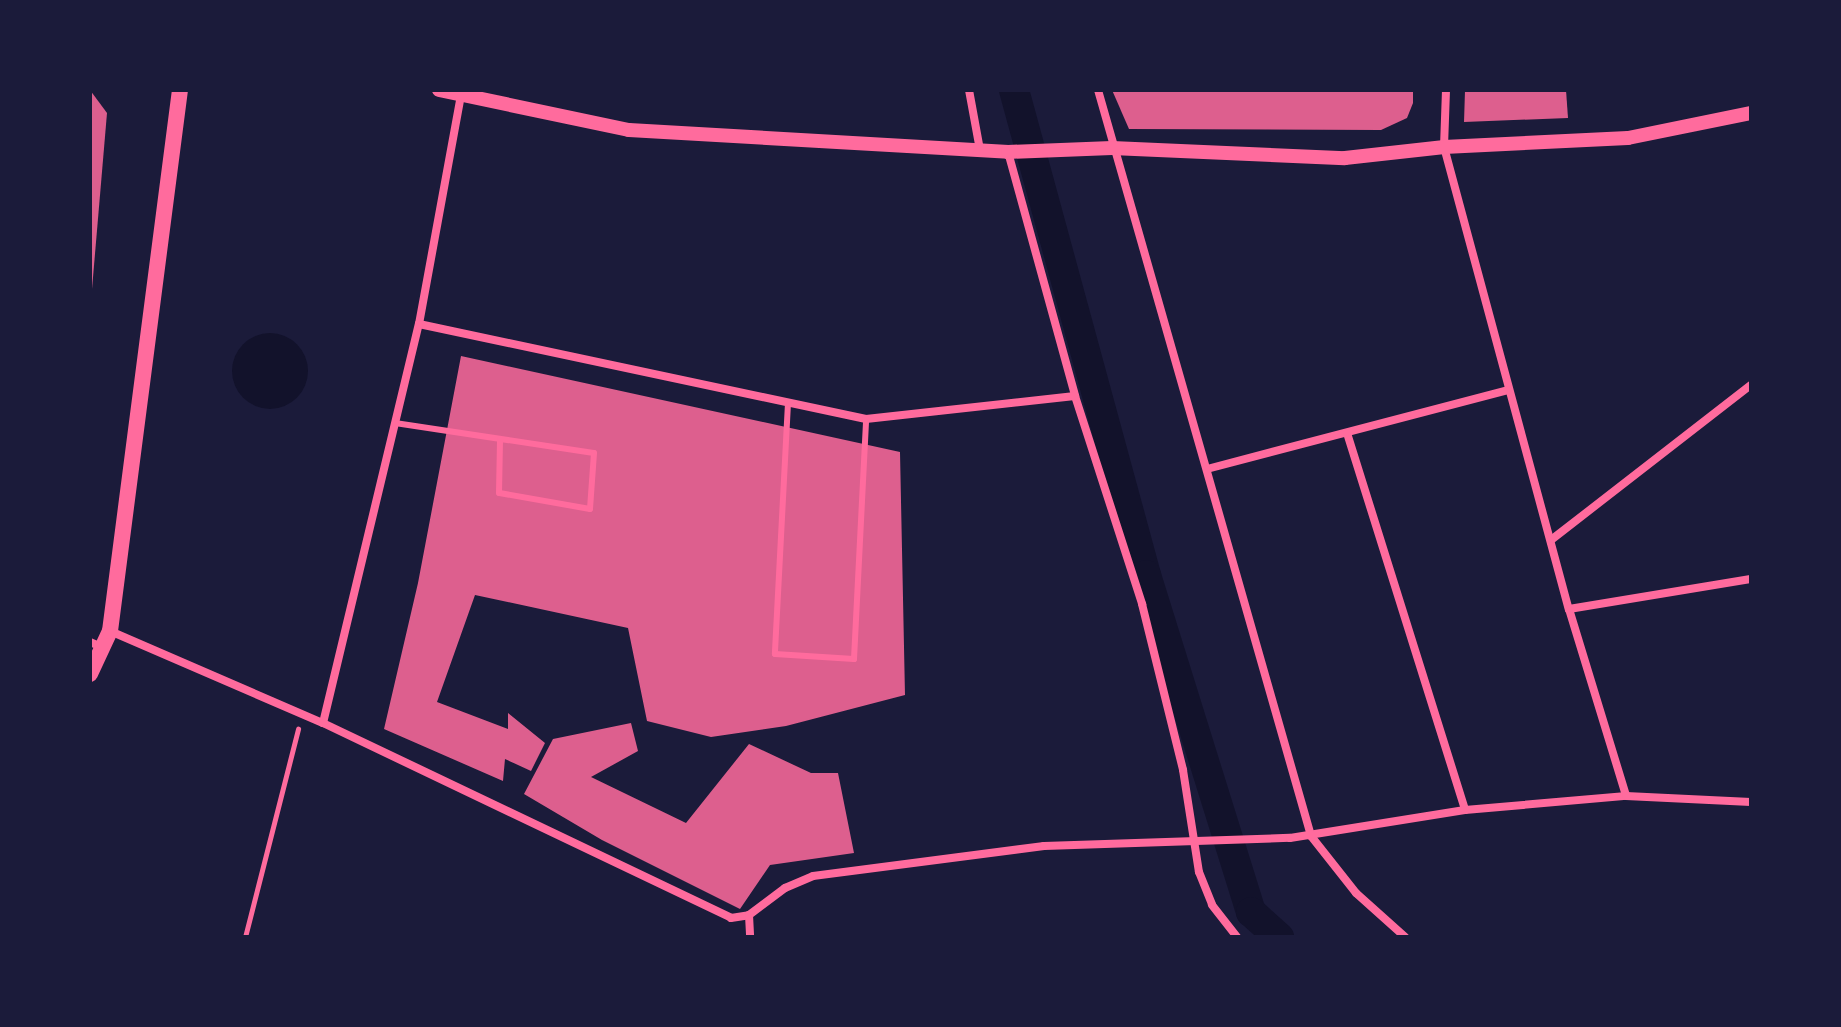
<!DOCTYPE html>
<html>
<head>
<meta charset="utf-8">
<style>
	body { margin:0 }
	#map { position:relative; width:1841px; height:1027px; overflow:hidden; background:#1b1b3a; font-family:Commissioner,sans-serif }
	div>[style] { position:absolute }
	.water>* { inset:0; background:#12122b }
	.round { border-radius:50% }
	.canal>* { height:30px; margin:-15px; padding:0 15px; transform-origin:15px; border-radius:15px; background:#12122b }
	.building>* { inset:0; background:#dd5f8e }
	.path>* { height:5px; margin:-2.5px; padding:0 2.5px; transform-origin:2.5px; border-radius:2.5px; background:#ff6b9d }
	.service>* { height:6px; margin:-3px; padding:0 3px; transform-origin:3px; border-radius:3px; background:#ff6b9d }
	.minor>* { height:8px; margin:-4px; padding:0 4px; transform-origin:4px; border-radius:4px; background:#ff6b9d }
	.tertiary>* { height:14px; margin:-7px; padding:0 7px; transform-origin:7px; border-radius:7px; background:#ff6b9d }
	.secondary>* { height:16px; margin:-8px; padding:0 8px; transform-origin:8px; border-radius:8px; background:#ff6b9d }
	span { translate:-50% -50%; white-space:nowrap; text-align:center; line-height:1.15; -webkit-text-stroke:7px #1b1b3a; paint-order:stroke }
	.frame { position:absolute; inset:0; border:92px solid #1b1b3a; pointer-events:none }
</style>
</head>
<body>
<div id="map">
	<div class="water">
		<div class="round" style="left:232px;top:333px;width:76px;height:76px"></div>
	</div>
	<div class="canal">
		<div style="left:1014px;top:90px;width:503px;rotate:74.77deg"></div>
		<div style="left:1146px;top:575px;width:353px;rotate:72.7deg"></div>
		<div style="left:1251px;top:912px;width:38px;rotate:42deg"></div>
	</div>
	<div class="building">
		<div style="clip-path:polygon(90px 90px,107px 113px,92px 289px,90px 289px)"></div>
		<div style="clip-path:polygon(1112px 90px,1413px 90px,1413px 103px,1407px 118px,1381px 130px,1129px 129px)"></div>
		<div style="clip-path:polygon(1465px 90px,1566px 90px,1568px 118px,1464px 122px)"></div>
		<div style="clip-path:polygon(461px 356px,900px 452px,905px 695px,786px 726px,711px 737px,647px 721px,628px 628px,475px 595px,437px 702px,508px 729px,508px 713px,545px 743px,531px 771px,505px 759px,503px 781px,384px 729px,418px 583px)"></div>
		<div style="clip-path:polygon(631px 723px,638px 751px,591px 777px,686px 823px,749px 744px,811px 773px,838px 773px,854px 853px,770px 865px,740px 909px,602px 840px,524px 794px,553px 739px)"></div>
	</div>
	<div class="path">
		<div style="left:245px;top:937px;width:215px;rotate:-75.7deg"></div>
	</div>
	<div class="service">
		<div style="left:788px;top:403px;width:251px;rotate:93deg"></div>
		<div style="left:775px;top:654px;width:79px;rotate:3.6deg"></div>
		<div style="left:854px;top:659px;width:240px;rotate:-87.1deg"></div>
		<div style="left:395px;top:423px;width:201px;rotate:8.6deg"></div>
		<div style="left:594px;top:453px;width:56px;rotate:94.1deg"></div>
		<div style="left:590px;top:509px;width:92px;rotate:-170deg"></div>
		<div style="left:499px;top:493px;width:54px;rotate:-88.9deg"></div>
	</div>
	<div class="minor">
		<div style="left:969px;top:90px;width:61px;rotate:79.6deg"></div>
		<div style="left:1098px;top:90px;width:776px;rotate:74.06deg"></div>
		<div style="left:1311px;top:836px;width:73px;rotate:51.7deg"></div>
		<div style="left:1356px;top:893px;width:66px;rotate:41.9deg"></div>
		<div style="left:1446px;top:90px;width:57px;rotate:92deg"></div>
		<div style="left:1444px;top:147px;width:479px;rotate:74.9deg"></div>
		<div style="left:1569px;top:609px;width:195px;rotate:73deg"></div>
		<div style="left:1008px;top:152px;width:253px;rotate:74.6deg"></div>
		<div style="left:1075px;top:396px;width:219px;rotate:72.1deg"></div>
		<div style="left:1142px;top:604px;width:171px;rotate:76.1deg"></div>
		<div style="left:1183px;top:770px;width:103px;rotate:81.1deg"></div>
		<div style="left:1199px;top:872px;width:35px;rotate:68deg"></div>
		<div style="left:1212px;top:905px;width:41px;rotate:52deg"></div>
		<div style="left:419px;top:324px;width:457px;rotate:12deg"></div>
		<div style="left:866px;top:419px;width:210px;rotate:-6.3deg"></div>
		<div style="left:1347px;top:433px;width:395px;rotate:72.6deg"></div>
		<div style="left:1207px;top:469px;width:311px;rotate:-14.7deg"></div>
		<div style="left:1551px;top:540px;width:253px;rotate:-37.8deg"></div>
		<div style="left:1569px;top:609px;width:184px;rotate:-9.4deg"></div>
		<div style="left:110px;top:631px;width:232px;rotate:23.4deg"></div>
		<div style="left:323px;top:723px;width:452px;rotate:25.5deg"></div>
		<div style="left:731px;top:918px;width:18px;rotate:-9deg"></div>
		<div style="left:749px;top:915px;width:45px;rotate:-36.9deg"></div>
		<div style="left:785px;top:888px;width:30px;rotate:-23deg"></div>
		<div style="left:813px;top:876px;width:233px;rotate:-7.4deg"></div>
		<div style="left:1044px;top:846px;width:246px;rotate:-1.9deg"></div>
		<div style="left:1290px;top:838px;width:177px;rotate:-9.1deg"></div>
		<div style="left:1465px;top:810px;width:162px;rotate:-5deg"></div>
		<div style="left:1626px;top:796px;width:125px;rotate:2.7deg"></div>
		<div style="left:90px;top:642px;width:13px;rotate:23deg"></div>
		<div style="left:323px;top:723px;width:410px;rotate:-76.5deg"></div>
		<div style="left:419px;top:324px;width:233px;rotate:-79.6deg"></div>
		<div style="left:749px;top:915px;width:22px;rotate:87deg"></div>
	</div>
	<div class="tertiary">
		<div style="left:439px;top:90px;width:194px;rotate:11.9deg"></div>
		<div style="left:629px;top:130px;width:380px;rotate:3.3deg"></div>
		<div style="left:1008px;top:152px;width:104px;rotate:-2.2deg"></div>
		<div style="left:1112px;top:148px;width:233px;rotate:2.5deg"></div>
		<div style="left:1345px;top:158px;width:100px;rotate:-6.3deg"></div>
		<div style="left:1444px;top:147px;width:184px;rotate:-2.8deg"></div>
		<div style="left:1628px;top:138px;width:126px;rotate:-11.5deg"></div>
	</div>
	<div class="secondary">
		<div style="left:90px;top:674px;width:47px;rotate:-65.1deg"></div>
		<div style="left:110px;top:631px;width:546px;rotate:-82.63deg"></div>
	</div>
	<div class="frame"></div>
</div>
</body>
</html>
